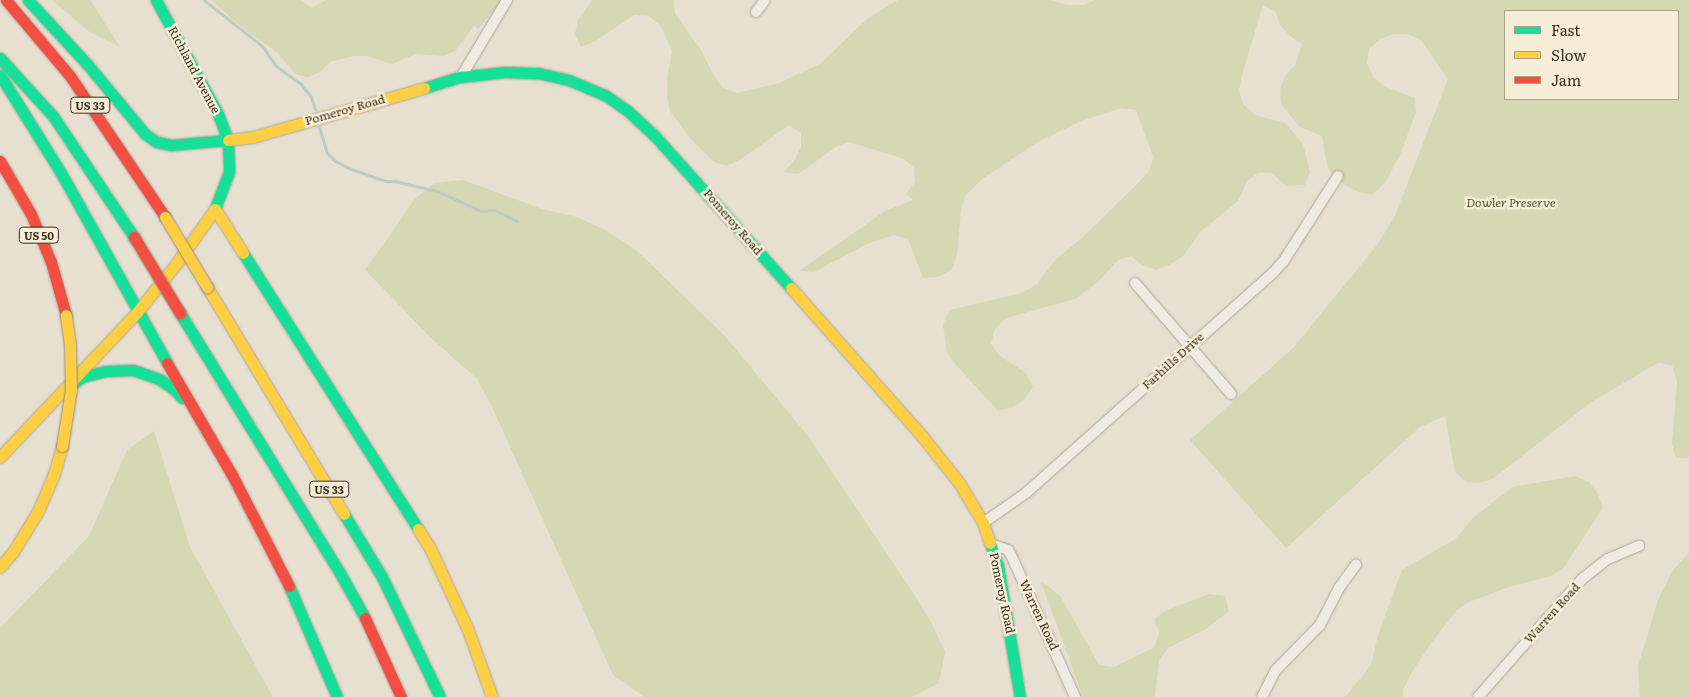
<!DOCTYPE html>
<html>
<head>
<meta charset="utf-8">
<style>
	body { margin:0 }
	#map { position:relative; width:1689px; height:697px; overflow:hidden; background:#e7e0d1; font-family:Literata,serif }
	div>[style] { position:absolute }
	.green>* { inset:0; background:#d6d7b3 }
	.stream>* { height:3px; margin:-1.5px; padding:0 1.5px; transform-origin:1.5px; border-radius:1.5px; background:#bcccc2 }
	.roads { filter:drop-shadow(0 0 1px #ada599) drop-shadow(0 0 1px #ada599) }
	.street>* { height:10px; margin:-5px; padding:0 5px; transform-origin:5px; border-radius:5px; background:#efebe3 }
	.fast>* { height:11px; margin:-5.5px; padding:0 5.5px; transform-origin:5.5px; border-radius:5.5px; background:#16e098 }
	.slow>* { height:11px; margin:-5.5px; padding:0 5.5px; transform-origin:5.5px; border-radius:5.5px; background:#ffcf43 }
	.jam>* { height:11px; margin:-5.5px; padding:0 5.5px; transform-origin:5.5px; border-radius:5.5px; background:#f24e42 }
	.bridges { filter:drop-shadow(0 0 1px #928b80) drop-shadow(0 0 1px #928b80) }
	.slow-bridge>* { height:11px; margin:-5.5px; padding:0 5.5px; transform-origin:5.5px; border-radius:5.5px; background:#ffcf43 }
	.jam-bridge>* { height:11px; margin:-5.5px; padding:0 5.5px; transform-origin:5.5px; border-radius:5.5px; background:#f24e42 }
	span { translate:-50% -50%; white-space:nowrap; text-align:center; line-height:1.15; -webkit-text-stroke:5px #f7eed8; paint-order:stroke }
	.shield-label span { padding:1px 4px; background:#f7eed8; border:1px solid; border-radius:4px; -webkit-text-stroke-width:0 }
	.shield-label { font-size:11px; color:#3d2e20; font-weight:700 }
	.street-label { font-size:12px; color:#3d2e20 }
	.park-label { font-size:12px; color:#4d5a26; font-style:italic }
	.legend { position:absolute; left:1504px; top:10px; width:175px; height:90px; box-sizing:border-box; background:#f7eed8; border:1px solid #ada18e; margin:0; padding:6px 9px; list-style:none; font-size:15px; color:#3d2e20 }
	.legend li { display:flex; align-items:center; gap:10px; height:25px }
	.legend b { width:25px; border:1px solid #ada18e }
</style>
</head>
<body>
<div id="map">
	<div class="green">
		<div style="clip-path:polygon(52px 0,90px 0,120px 47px,88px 31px)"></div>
		<div style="clip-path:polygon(212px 0,300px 0,312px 8px,326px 0,503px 0,478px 29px,474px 26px,455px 51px,443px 56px,416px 54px,392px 64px,367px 56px,354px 56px,330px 62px,320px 72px,308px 77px,295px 74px,278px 53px,236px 23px)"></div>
		<div style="clip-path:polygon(evenodd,593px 0,674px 0,675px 13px,701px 50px,714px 76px,723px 88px,737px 93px,779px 83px,820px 64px,869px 17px,898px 0,1049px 0,1068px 5px,1083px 5px,1095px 0,1689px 0,1689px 458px,1676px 458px,1672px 444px,1677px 381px,1672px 365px,1658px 363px,1591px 402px,1503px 471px,1492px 479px,1479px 483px,1466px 482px,1455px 472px,1445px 416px,1433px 421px,1420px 427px,1286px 548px,1190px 440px,1294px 347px,1377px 245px,1394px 218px,1448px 79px,1421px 40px,1408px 34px,1393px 34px,1380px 39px,1369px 49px,1367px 63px,1373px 77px,1386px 87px,1415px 98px,1416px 112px,1400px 155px,1385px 183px,1372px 195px,1358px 192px,1333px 178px,1327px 165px,1322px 136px,1300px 127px,1281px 104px,1280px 89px,1285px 76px,1295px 65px,1302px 44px,1290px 36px,1280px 25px,1276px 12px,1263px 5px,1242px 75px,1239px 90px,1243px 104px,1255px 115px,1285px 123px,1303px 144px,1310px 172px,1305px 185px,1286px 186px,1272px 173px,1258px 173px,1247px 181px,1238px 201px,1200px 232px,1183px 256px,1169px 265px,1156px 270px,1142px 265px,1131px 256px,1118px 260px,1098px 282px,1075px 299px,1006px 318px,995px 329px,991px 344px,1000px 356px,1026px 373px,1033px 387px,1025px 399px,1013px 407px,998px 411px,957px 366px,947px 353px,943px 325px,949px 310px,1022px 293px,1037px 284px,1056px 259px,1082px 238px,1139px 182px,1149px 171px,1153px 157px,1136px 110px,1122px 108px,1081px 121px,1036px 143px,982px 179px,965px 196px,961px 210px,957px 256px,951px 270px,938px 277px,923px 278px,908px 239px,894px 235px,867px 244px,814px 272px,799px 271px,885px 211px,913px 200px,906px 194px,915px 182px,914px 168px,904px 159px,849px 142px,836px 147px,798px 174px,784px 172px,794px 161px,801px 147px,801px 133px,789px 125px,741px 159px,727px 166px,714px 162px,689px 137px,670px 111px,667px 97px,667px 80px,672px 51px,660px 25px,649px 16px,634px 15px,596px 41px,581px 47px,575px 34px,578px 19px,593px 0,1505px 11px,1678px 11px,1678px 99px,1505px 99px,1505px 11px)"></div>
		<div style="clip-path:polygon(463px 180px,542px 209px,577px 217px,605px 230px,635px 249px,726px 337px,809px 437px,914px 594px,932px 624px,945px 652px,939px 683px,912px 697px,644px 697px,613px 675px,492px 407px,477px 379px,430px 337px,365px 270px,415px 199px,434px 183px)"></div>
		<div style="clip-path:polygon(154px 431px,190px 547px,273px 697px,0 697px,0 628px,89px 536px,127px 450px)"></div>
		<div style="clip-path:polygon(1575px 476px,1589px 482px,1598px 494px,1603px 508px,1565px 566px,1551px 576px,1509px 587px,1469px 602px,1457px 610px,1429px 646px,1412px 672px,1403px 690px,1403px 697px,1345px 697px,1371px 665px,1378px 635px,1402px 570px,1455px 539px,1474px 517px,1512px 487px)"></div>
		<div style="clip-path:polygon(1689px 553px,1689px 697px,1640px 697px,1638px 666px,1658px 600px,1673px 570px)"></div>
		<div style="clip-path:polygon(1041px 582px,1050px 587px,1061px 597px,1099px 665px,1114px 667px,1155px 647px,1159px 632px,1154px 619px,1167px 610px,1209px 594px,1225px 596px,1229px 611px,1206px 629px,1168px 648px,1159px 660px,1155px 697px,1083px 697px)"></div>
	</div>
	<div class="stream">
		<div style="left:204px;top:0;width:74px;rotate:38.4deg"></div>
		<div style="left:262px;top:46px;width:24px;rotate:55deg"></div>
		<div style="left:276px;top:66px;width:31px;rotate:36deg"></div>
		<div style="left:301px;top:84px;width:16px;rotate:52deg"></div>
		<div style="left:311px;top:97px;width:13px;rotate:72deg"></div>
		<div style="left:319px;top:127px;width:27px;rotate:73deg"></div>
		<div style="left:327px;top:153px;width:11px;rotate:45deg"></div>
		<div style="left:335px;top:161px;width:18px;rotate:27deg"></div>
		<div style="left:351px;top:169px;width:37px;rotate:19deg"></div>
		<div style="left:386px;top:181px;width:8px"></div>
		<div style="left:394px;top:181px;width:44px;rotate:13.1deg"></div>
		<div style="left:437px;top:191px;width:48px;rotate:24.4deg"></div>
		<div style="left:481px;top:211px;width:13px;rotate:-4deg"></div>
		<div style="left:494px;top:210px;width:26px;rotate:25deg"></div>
	</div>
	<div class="roads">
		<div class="street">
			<div style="left:756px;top:12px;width:15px;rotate:-53deg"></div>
			<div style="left:461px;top:77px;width:90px;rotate:-59.1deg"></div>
			<div style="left:1135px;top:283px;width:147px;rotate:49.1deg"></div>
			<div style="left:983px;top:523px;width:52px;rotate:-34.9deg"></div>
			<div style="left:1026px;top:493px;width:331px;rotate:-41.7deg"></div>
			<div style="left:1273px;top:273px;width:15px;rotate:-48deg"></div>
			<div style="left:1283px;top:262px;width:102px;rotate:-57.4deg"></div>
			<div style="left:991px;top:544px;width:18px;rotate:19deg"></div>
			<div style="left:1008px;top:550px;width:6px;rotate:59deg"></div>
			<div style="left:1011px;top:555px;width:156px;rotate:65.7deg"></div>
			<div style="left:1262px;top:697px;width:30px;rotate:-63deg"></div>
			<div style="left:1276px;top:670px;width:63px;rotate:-45.6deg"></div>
			<div style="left:1320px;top:625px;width:42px;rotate:-62.8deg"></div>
			<div style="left:1339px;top:588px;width:29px;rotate:-54deg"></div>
			<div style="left:1478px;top:697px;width:157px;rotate:-48.6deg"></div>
			<div style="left:1582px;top:579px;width:33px;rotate:-38deg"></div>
			<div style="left:1608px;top:559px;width:34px;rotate:-23deg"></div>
		</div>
		<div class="fast">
			<div style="left:28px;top:0;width:88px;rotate:47.3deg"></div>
			<div style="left:88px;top:65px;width:89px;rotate:50.4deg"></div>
			<div style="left:145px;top:134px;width:14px;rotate:34deg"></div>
			<div style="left:157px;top:142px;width:14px;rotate:12deg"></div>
			<div style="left:171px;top:145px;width:57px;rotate:-5deg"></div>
			<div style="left:156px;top:0;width:130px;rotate:61.5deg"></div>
			<div style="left:218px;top:114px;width:28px;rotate:69deg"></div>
			<div style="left:228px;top:140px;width:32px;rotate:88deg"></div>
			<div style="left:229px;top:172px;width:40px;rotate:111deg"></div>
			<div style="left:0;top:58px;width:79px;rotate:47.6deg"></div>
			<div style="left:53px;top:116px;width:146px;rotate:56.2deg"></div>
			<div style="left:0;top:75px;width:115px;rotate:58.1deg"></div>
			<div style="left:61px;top:173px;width:218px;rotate:60.8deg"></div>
			<div style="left:424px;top:88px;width:39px;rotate:-17deg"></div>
			<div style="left:461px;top:77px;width:44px;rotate:-6.5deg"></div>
			<div style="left:505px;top:72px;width:33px;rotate:2deg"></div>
			<div style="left:538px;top:73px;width:32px;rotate:13deg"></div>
			<div style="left:569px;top:80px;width:39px;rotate:23deg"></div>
			<div style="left:605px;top:95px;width:28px;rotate:35deg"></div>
			<div style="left:628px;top:111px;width:35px;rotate:43deg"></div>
			<div style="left:654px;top:135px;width:205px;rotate:48.2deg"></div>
			<div style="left:243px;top:253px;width:327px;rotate:57.6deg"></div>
			<div style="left:180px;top:313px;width:305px;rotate:58.4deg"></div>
			<div style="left:340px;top:573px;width:51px;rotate:60.9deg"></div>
			<div style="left:74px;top:383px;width:10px;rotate:-37deg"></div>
			<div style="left:82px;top:377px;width:25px;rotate:-14deg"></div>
			<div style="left:106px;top:371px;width:27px;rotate:-2deg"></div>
			<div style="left:133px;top:370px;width:28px;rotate:19deg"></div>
			<div style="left:159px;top:379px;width:18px;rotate:34deg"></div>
			<div style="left:174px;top:389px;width:12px;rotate:48deg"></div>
			<div style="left:344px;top:514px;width:74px;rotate:58.9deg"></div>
			<div style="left:382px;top:577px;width:133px;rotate:64.2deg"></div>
			<div style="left:990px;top:543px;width:24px;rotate:71deg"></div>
			<div style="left:998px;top:566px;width:133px;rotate:80.5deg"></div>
			<div style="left:289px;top:586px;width:121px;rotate:66.6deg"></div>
		</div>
		<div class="slow">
			<div style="left:228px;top:140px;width:25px;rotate:-7deg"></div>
			<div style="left:253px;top:137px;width:178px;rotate:-16deg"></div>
			<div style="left:207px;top:287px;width:265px;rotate:58.9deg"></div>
			<div style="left:791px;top:288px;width:198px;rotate:48.5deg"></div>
			<div style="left:922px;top:436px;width:61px;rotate:51.6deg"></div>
			<div style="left:960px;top:484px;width:45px;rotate:59.5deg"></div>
			<div style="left:983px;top:523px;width:21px;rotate:71deg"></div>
			<div style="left:0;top:457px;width:199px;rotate:-46.6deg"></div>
			<div style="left:137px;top:312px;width:62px;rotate:-50.9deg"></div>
			<div style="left:176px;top:264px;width:67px;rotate:-54.7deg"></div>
			<div style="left:215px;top:209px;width:52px;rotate:57.5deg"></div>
			<div style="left:418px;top:529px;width:22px;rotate:58deg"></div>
			<div style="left:430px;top:548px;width:90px;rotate:65.1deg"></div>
			<div style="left:468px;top:630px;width:71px;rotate:70.3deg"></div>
			<div style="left:0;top:567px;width:20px;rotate:-49deg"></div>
			<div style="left:13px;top:552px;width:48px;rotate:-58.6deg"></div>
			<div style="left:38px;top:511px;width:40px;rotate:-66.6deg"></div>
			<div style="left:54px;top:474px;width:29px;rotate:-74deg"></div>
		</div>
		<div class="jam">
			<div style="left:6px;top:0;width:99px;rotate:49.9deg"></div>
			<div style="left:70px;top:76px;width:170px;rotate:56deg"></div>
			<div style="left:0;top:161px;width:61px;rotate:59.7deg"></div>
			<div style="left:31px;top:214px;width:52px;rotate:67.4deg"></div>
			<div style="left:51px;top:262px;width:55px;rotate:74.2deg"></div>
			<div style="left:167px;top:363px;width:129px;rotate:59.9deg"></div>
			<div style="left:232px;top:475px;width:125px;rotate:62.8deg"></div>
			<div style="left:365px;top:618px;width:87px;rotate:65.5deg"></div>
		</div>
	</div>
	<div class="bridges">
		<div class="slow-bridge">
			<div style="left:165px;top:217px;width:82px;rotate:59deg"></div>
			<div style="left:62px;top:446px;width:57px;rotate:-80.9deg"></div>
			<div style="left:71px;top:390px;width:45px;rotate:-91.3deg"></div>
			<div style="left:70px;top:345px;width:30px;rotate:-98deg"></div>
		</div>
		<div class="jam-bridge">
			<div style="left:134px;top:237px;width:89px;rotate:58.8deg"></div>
		</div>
	</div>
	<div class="shield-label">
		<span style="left:90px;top:105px">US 33</span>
		<span style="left:39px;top:235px">US 50</span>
		<span style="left:329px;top:489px">US 33</span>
	</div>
	<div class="street-label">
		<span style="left:194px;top:70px;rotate:62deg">Richland Avenue</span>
		<span style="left:345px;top:110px;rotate:-16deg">Pomeroy Road</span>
		<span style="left:733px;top:222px;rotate:49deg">Pomeroy Road</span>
		<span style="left:1173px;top:361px;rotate:-42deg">Farhills Drive</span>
		<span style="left:1002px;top:593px;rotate:78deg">Pomeroy Road</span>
		<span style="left:1552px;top:613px;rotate:-48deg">Warren Road</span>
		<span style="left:1039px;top:615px;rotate:65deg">Warren Road</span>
	</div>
	<div class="park-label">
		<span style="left:1511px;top:203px">Dowler Preserve</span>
	</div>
	<ul class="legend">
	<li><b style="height:6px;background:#16e098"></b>Fast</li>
	<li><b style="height:6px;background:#ffcf43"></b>Slow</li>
	<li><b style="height:6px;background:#f24e42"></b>Jam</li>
	</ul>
</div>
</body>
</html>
